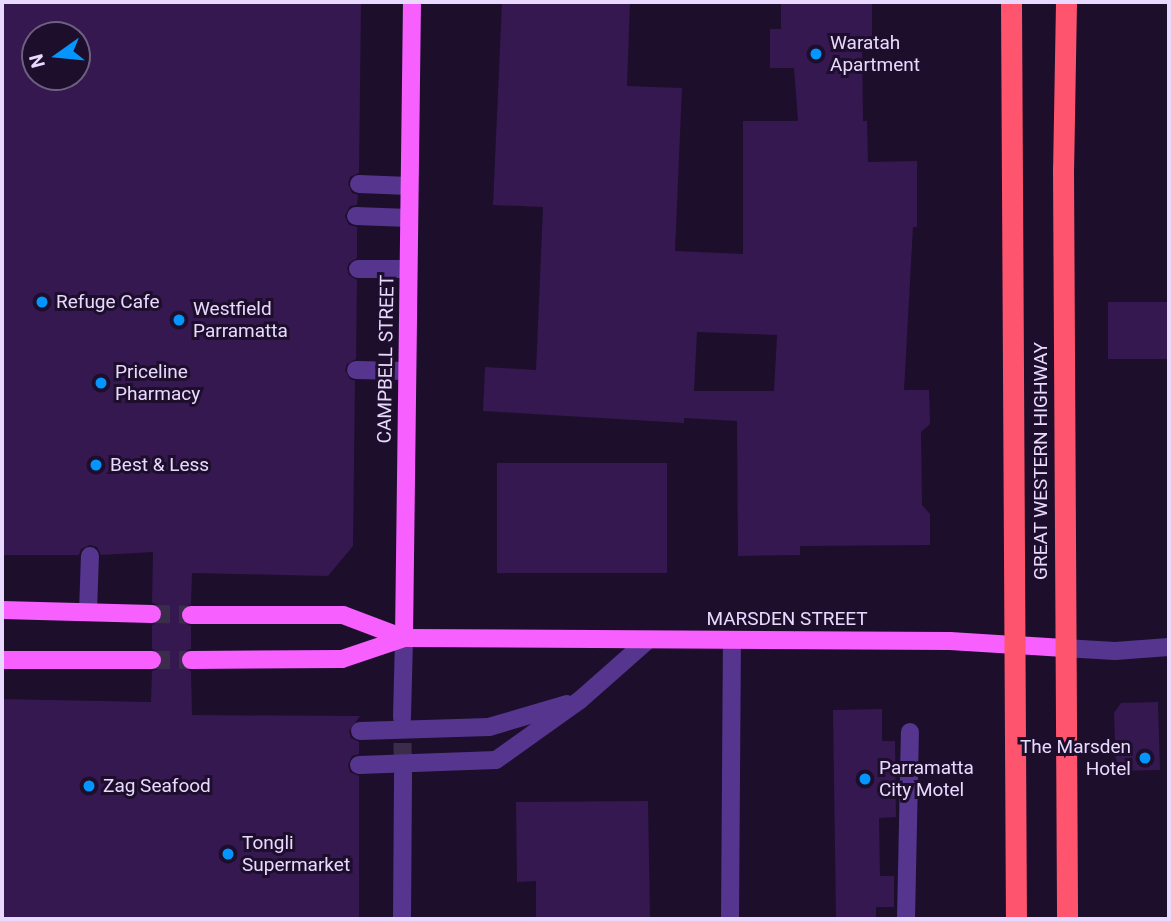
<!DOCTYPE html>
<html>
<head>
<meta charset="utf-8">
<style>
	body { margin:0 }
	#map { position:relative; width:1171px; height:921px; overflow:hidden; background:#1d0e2c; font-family:Roboto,sans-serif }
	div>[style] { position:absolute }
	.building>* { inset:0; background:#35184f; transform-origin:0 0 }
	.minor-tunnel>* { height:18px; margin-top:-9px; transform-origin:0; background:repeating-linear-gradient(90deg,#3c2c4c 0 18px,transparent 0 27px) }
	.major-tunnel>* { height:18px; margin-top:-9px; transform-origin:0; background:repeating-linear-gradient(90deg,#3c2c4c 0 18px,transparent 0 27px) }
	.minor>* { height:18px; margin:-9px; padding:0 9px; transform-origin:9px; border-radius:9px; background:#56358f }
	.major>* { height:18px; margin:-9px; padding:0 9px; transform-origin:9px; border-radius:9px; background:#f760ff }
	.highway>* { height:21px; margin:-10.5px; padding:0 10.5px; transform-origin:10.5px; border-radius:10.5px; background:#ff546e }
	.minor-bridge>* { height:18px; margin:-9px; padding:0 9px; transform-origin:9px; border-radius:9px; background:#56358f }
	.dots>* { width:19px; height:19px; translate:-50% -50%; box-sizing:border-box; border:4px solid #1d0e2c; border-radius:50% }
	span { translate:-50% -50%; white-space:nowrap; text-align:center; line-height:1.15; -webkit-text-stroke:6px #1d0e2c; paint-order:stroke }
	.poi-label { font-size:19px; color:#ead9ff }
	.left { translate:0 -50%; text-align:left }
	.right { translate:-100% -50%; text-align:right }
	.street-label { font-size:19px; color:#ead9ff }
	.frame { position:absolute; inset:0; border:4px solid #ead9ff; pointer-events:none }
	.north { position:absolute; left:21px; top:21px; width:70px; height:70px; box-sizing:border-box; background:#1d0e2c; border:2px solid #6f5f80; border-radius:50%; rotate:255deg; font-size:19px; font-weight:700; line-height:28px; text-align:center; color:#ead9ff }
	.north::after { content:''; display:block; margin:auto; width:24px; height:32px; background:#0595ff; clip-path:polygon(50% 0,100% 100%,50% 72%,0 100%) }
</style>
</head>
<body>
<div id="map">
	<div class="building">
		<div style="clip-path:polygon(evenodd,2px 2px,361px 2px,359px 173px,350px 177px,348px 184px,352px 193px,358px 195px,357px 205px,350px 206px,345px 216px,349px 225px,357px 227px,357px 258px,349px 263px,347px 268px,349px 275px,357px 280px,356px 359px,347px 364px,345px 370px,350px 379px,355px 381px,353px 546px,328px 576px,192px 573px,191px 604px,185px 606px,180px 614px,182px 621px,191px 626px,191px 649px,185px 651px,180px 659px,182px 666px,191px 671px,192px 715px,360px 716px,349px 731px,351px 738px,359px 742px,359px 754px,352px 756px,348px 765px,350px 772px,359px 776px,359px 919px,2px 919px,2px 699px,151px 702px,152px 671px,158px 669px,163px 661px,161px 654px,152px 649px,152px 625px,161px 620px,163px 614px,158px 605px,152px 603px,153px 552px,101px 555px,97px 547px,90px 545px,81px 549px,79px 555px,2px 555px,2px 2px,35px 35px,77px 35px,77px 77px,35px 77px,35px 35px)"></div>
		<div style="clip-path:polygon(evenodd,502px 2px,630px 2px,627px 86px,682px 88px,675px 251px,743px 254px,743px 121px,798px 121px,794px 68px,770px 68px,770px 29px,781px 29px,781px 2px,872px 2px,872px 40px,862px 40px,863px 121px,867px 121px,868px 162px,917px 161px,917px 227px,913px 227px,904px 390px,929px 390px,930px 424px,921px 432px,922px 505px,930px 514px,930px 545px,800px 546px,800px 555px,738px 556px,737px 421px,684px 418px,684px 423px,483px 411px,485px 367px,536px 370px,543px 207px,493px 205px,502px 2px,697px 332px,777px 335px,774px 391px,694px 391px,697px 332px)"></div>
		<div style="left:1108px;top:302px;width:61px;height:57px"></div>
		<div style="left:497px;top:463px;width:170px;height:110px"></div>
		<div style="clip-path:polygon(1158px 702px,1160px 770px,1116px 771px,1114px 713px,1121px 703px)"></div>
		<div style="clip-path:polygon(882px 709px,882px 741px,895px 741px,896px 817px,879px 818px,880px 876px,894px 876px,894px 907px,876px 907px,876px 919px,836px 919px,833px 710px)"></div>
		<div style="clip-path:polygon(648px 801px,650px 919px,536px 919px,536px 881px,517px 882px,516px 802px)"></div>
	</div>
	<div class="minor-tunnel">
		<div style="left:402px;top:716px;width:59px;rotate:89deg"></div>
	</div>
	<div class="major-tunnel">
		<div style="left:152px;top:614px;width:39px;rotate:1deg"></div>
		<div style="left:152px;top:660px;width:39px"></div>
	</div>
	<div class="minor">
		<div style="left:359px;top:184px;width:50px;rotate:2.3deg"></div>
		<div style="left:356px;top:216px;width:53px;rotate:2.2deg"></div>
		<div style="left:358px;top:269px;width:50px"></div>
		<div style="left:356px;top:370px;width:50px;rotate:1.1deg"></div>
		<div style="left:88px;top:612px;width:56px;rotate:-88deg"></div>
		<div style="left:1064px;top:648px;width:51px;rotate:3.4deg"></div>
		<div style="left:1115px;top:651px;width:54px;rotate:-4.2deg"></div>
		<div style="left:580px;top:700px;width:91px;rotate:-41.4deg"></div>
		<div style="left:402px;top:716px;width:78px;rotate:-88.5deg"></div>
		<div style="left:402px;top:919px;width:144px;rotate:-89.6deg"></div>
		<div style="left:730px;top:919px;width:279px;rotate:-89.6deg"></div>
		<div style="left:906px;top:919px;width:187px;rotate:-88.8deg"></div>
	</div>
	<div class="major">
		<div style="left:2px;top:610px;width:150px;rotate:1.5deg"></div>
		<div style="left:191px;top:615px;width:152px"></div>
		<div style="left:343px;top:615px;width:65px;rotate:20.7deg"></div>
		<div style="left:404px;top:638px;width:546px;rotate:0.31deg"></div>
		<div style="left:950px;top:641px;width:114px;rotate:3.5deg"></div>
		<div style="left:404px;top:638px;width:636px;rotate:-89.28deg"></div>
		<div style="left:2px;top:660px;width:150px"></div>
		<div style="left:191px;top:660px;width:151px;rotate:-0.4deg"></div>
		<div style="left:342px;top:659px;width:65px;rotate:-18.7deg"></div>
	</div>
	<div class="highway">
		<div style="left:1011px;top:2px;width:917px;rotate:89.69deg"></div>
		<div style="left:1066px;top:2px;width:166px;rotate:91deg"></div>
		<div style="left:1063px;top:168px;width:751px;rotate:89.69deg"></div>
	</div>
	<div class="minor-bridge">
		<div style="left:360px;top:731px;width:129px;rotate:-1.8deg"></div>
		<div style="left:489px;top:727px;width:81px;rotate:-16.4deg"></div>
		<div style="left:359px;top:765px;width:137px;rotate:-2.1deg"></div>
		<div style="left:496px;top:760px;width:103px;rotate:-35.5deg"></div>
	</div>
	<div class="dots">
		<div style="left:816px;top:54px;background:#0595ff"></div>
		<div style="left:42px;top:302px;background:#0595ff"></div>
		<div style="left:179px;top:320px;background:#0595ff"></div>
		<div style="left:101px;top:383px;background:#0595ff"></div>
		<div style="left:96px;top:465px;background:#0595ff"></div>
		<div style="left:1145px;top:758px;background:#0595ff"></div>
		<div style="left:865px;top:779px;background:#0595ff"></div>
		<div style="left:89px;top:786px;background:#0595ff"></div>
		<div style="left:228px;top:854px;background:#0595ff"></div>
	</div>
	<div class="poi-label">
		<span class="left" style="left:830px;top:54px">Waratah<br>Apartment</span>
		<span class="left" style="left:56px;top:302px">Refuge Cafe</span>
		<span class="left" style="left:193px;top:320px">Westfield<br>Parramatta</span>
		<span class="left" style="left:115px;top:383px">Priceline<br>Pharmacy</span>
		<span class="left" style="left:110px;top:465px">Best &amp; Less</span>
		<span class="right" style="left:1131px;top:758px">The Marsden<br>Hotel</span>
		<span class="left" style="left:879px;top:779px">Parramatta<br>City Motel</span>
		<span class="left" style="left:103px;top:786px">Zag Seafood</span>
		<span class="left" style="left:242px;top:854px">Tongli<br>Supermarket</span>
	</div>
	<div class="street-label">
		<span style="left:386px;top:359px;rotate:-89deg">CAMPBELL STREET</span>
		<span style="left:1041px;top:461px;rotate:-90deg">GREAT WESTERN HIGHWAY</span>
		<span style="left:787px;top:619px">MARSDEN STREET</span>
	</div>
	<div class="frame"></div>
	<div class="north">N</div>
</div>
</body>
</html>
